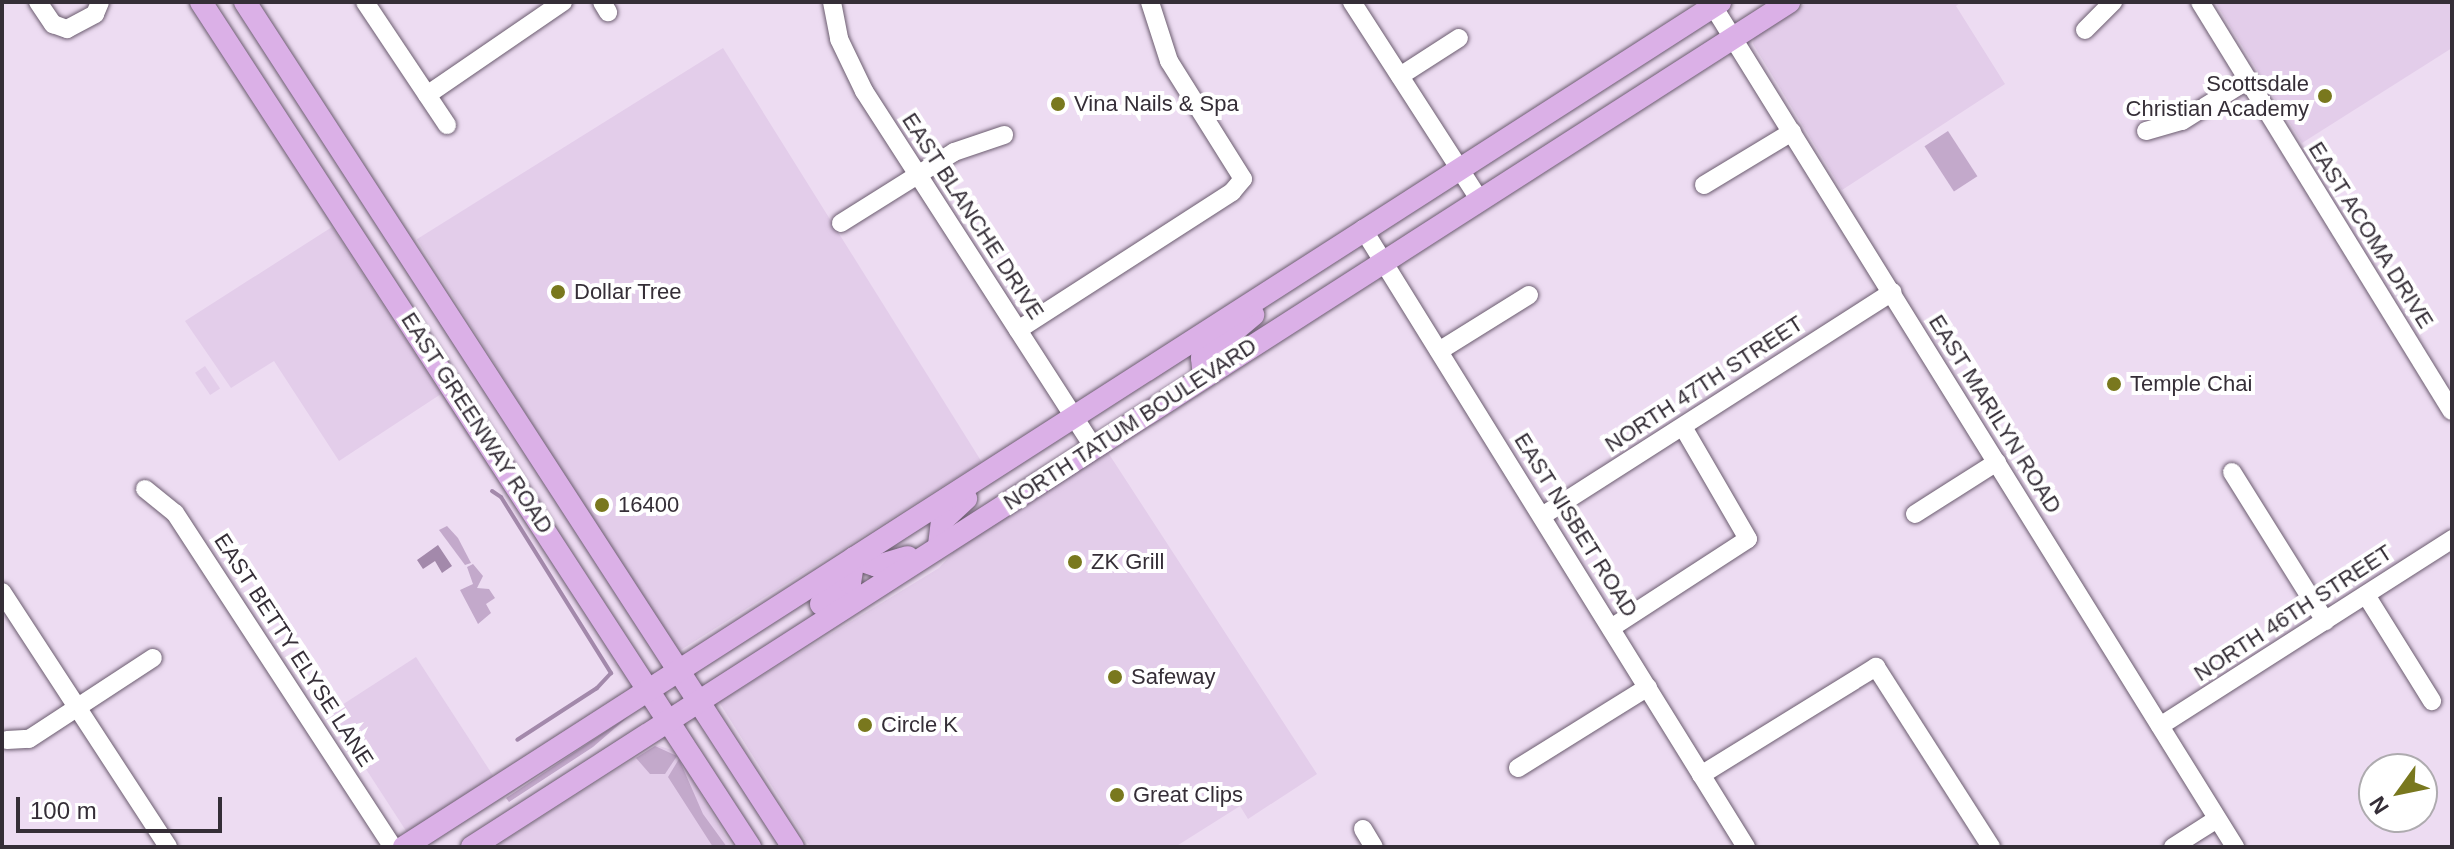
<!DOCTYPE html>
<html>
<head>
<meta charset="utf-8">
<style>
	body { margin:0 }
	#map { position:relative; width:2454px; height:849px; overflow:hidden; background:#eddcf2; font-family:Helvetica,sans-serif }
	div>[style] { position:absolute }
	.built>* { inset:0; background:#e3cdea; transform-origin:0 0 }
	.green>* { inset:0; background:#c3a9cb; transform-origin:0 0 }
	.water>* { inset:0; background:#a389ab }
	.stream>* { height:4px; margin:-2px; padding:0 2px; transform-origin:2px; border-radius:2px; background:#a389ab }
	.roads { filter:drop-shadow(0 0 2px #6b5c6f) drop-shadow(0 0 2px #6b5c6f) }
	.minor>* { height:18px; margin:-9px; padding:0 9px; transform-origin:9px; border-radius:9px; background:#fff }
	.major>* { height:22px; margin:-11px; padding:0 11px; transform-origin:11px; border-radius:11px; background:#dbb0e7 }
	.dots>* { width:22px; height:22px; translate:-50% -50%; box-sizing:border-box; border:4px solid #fff; border-radius:50% }
	span { translate:-50% -50%; white-space:nowrap; text-align:center; line-height:1.15; -webkit-text-stroke:8px #fff; paint-order:stroke }
	.poi-label { font-size:22px; color:#352e37 }
	.right { translate:-100% -50%; text-align:right }
	.left { translate:0 -50%; text-align:left }
	.street-label { font-size:22px; color:#352e37 }
	.frame { position:absolute; inset:0; border:4px solid #352e37; pointer-events:none }
	.north { position:absolute; left:2358px; top:753px; width:80px; height:80px; box-sizing:border-box; background:#fff; border:2px solid #aeabaf; border-radius:50%; rotate:237deg; font-size:22px; font-weight:700; line-height:32px; text-align:center; color:#352e37 }
	.north::after { content:''; display:block; margin:auto; width:28px; height:36px; background:#79781e; clip-path:polygon(50% 0,100% 100%,50% 72%,0 100%) }
	.scale { position:absolute; left:16px; top:797px; width:206px; height:36px; box-sizing:border-box; border:4px solid #352e37; border-top:0; padding-left:10px; font-size:24px; line-height:28px; white-space:nowrap; color:#352e37; -webkit-text-stroke:6px #fff; paint-order:stroke }
</style>
</head>
<body>
<div id="map">
	<div class="built">
		<div style="clip-path:polygon(1808px 2px,1961px 2px,1956px 6px,2005px 84px,1842px 190px,1753px 44px,1754px 37px)"></div>
		<div style="clip-path:polygon(2215px 2px,2452px 2px,2452px 48px,2302px 143px)"></div>
		<div style="left:723px;top:48px;width:488px;height:361px;rotate:58deg"></div>
		<div style="clip-path:polygon(332px 227px,441px 394px,339px 461px,274px 361px,231px 388px,185px 321px)"></div>
		<div style="left:205px;top:366px;width:27px;height:12px;rotate:56deg"></div>
		<div style="clip-path:polygon(1107px 451px,1317px 774px,1248px 819px,1240px 806px,1175px 847px,810px 847px,719px 702px,939px 568px,958px 547px)"></div>
		<div style="left:416px;top:657px;width:142px;height:103px;rotate:57deg"></div>
		<div style="clip-path:polygon(656px 745px,675px 751px,732px 847px,494px 847px)"></div>
	</div>
	<div class="green">
		<div style="left:1948px;top:131px;width:54px;height:28px;rotate:57deg"></div>
		<div style="clip-path:polygon(447px 526px,458px 538px,471px 563px,465px 565px,439px 530px)"></div>
		<div style="clip-path:polygon(473px 564px,483px 576px,477px 588px,489px 589px,495px 598px,486px 604px,491px 613px,478px 624px,460px 590px,473px 584px,467px 567px)"></div>
		<div style="clip-path:polygon(629px 716px,593px 747px,509px 802px,506px 798px)"></div>
		<div style="clip-path:polygon(655px 746px,677px 756px,665px 774px,650px 774px,636px 758px)"></div>
		<div style="clip-path:polygon(679px 759px,703px 814px,727px 847px,713px 847px,668px 777px)"></div>
	</div>
	<div class="water">
		<div style="clip-path:polygon(438px 545px,452px 566px,442px 573px,435px 561px,423px 569px,417px 560px)"></div>
	</div>
	<div class="stream">
		<div style="left:492px;top:491px;width:11px;rotate:34deg"></div>
		<div style="left:501px;top:497px;width:208px;rotate:58deg"></div>
		<div style="left:611px;top:673px;width:21px;rotate:133deg"></div>
		<div style="left:597px;top:688px;width:95px;rotate:147deg"></div>
	</div>
	<div class="roads">
		<div class="minor">
			<div style="left:38px;top:2px;width:27px;rotate:56deg"></div>
			<div style="left:53px;top:24px;width:15px;rotate:20deg"></div>
			<div style="left:67px;top:29px;width:32px;rotate:-28deg"></div>
			<div style="left:95px;top:14px;width:13px;rotate:-67deg"></div>
			<div style="left:365px;top:2px;width:148px;rotate:56.3deg"></div>
			<div style="left:602px;top:2px;width:12px;rotate:59deg"></div>
			<div style="left:832px;top:2px;width:38px;rotate:79deg"></div>
			<div style="left:839px;top:39px;width:58px;rotate:64.3deg"></div>
			<div style="left:864px;top:91px;width:423px;rotate:57.2deg"></div>
			<div style="left:1352px;top:2px;width:234px;rotate:57.2deg"></div>
			<div style="left:2200px;top:2px;width:480px;rotate:58.4deg"></div>
			<div style="left:1713px;top:6px;width:990px;rotate:58.17deg"></div>
			<div style="left:2085px;top:30px;width:40px;rotate:-45deg"></div>
			<div style="left:1400px;top:76px;width:70px;rotate:-32.8deg"></div>
			<div style="left:427px;top:95px;width:165px;rotate:-34.4deg"></div>
			<div style="left:2146px;top:131px;width:37px;rotate:-16deg"></div>
			<div style="left:2182px;top:121px;width:78px;rotate:-31.8deg"></div>
			<div style="left:1704px;top:185px;width:103px;rotate:-31.1deg"></div>
			<div style="left:841px;top:223px;width:133px;rotate:-32.1deg"></div>
			<div style="left:954px;top:152px;width:53px;rotate:-18.8deg"></div>
			<div style="left:1363px;top:229px;width:727px;rotate:58.21deg"></div>
			<div style="left:1018px;top:330px;width:255px;rotate:-32.8deg"></div>
			<div style="left:1232px;top:192px;width:17px;rotate:-50deg"></div>
			<div style="left:1243px;top:179px;width:139px;rotate:-122.1deg"></div>
			<div style="left:1169px;top:61px;width:62px;rotate:-107.9deg"></div>
			<div style="left:1439px;top:351px;width:106px;rotate:-31.9deg"></div>
			<div style="left:2232px;top:472px;width:176px;rotate:58deg"></div>
			<div style="left:145px;top:489px;width:38px;rotate:39deg"></div>
			<div style="left:175px;top:513px;width:399px;rotate:56.9deg"></div>
			<div style="left:1915px;top:514px;width:97px;rotate:-32.4deg"></div>
			<div style="left:1542px;top:516px;width:416px;rotate:-32.6deg"></div>
			<div style="left:2px;top:592px;width:304px;rotate:56.9deg"></div>
			<div style="left:2366px;top:595px;width:125px;rotate:58.1deg"></div>
			<div style="left:1611px;top:628px;width:163px;rotate:-33deg"></div>
			<div style="left:1748px;top:539px;width:129px;rotate:-120.1deg"></div>
			<div style="left:2160px;top:726px;width:347px;rotate:-32.6deg"></div>
			<div style="left:7px;top:740px;width:22px;rotate:-3deg"></div>
			<div style="left:29px;top:739px;width:148px;rotate:-33.2deg"></div>
			<div style="left:1518px;top:768px;width:153px;rotate:-31.9deg"></div>
			<div style="left:1701px;top:775px;width:206px;rotate:-31.7deg"></div>
			<div style="left:1876px;top:667px;width:214px;rotate:57.4deg"></div>
			<div style="left:1363px;top:829px;width:21px;rotate:59deg"></div>
			<div style="left:2173px;top:847px;width:52px;rotate:-32.5deg"></div>
		</div>
		<div class="major">
			<div style="left:201px;top:2px;width:1008px;rotate:56.99deg"></div>
			<div style="left:245px;top:2px;width:1007px;rotate:57.04deg"></div>
			<div style="left:1204px;top:377px;width:19px;rotate:-96deg"></div>
			<div style="left:1202px;top:358px;width:67px;rotate:-40.1deg"></div>
			<div style="left:939px;top:545px;width:24px;rotate:-83deg"></div>
			<div style="left:942px;top:521px;width:33px;rotate:-43deg"></div>
			<div style="left:854px;top:558px;width:24px;rotate:19deg"></div>
			<div style="left:877px;top:566px;width:32px;rotate:-16deg"></div>
			<div style="left:821px;top:604px;width:36px;rotate:-36deg"></div>
			<div style="left:850px;top:583px;width:25px;rotate:-81deg"></div>
			<div style="left:404px;top:847px;width:1564px;rotate:-32.7deg"></div>
			<div style="left:472px;top:847px;width:1565px;rotate:-32.68deg"></div>
		</div>
	</div>
	<div class="dots">
		<div style="left:2325px;top:96px;background:#79781e"></div>
		<div style="left:1058px;top:104px;background:#79781e"></div>
		<div style="left:558px;top:292px;background:#79781e"></div>
		<div style="left:2114px;top:384px;background:#79781e"></div>
		<div style="left:602px;top:505px;background:#79781e"></div>
		<div style="left:1075px;top:562px;background:#79781e"></div>
		<div style="left:1115px;top:677px;background:#79781e"></div>
		<div style="left:865px;top:725px;background:#79781e"></div>
		<div style="left:1117px;top:795px;background:#79781e"></div>
	</div>
	<div class="poi-label">
		<span class="right" style="left:2309px;top:96px">Scottsdale<br>Christian Academy</span>
		<span class="left" style="left:1074px;top:104px">Vina Nails &amp; Spa</span>
		<span class="left" style="left:574px;top:292px">Dollar Tree</span>
		<span class="left" style="left:2130px;top:384px">Temple Chai</span>
		<span class="left" style="left:618px;top:505px">16400</span>
		<span class="left" style="left:1091px;top:562px">ZK Grill</span>
		<span class="left" style="left:1131px;top:677px">Safeway</span>
		<span class="left" style="left:881px;top:725px">Circle K</span>
		<span class="left" style="left:1133px;top:795px">Great Clips</span>
	</div>
	<div class="street-label">
		<span style="left:973px;top:216px;rotate:57deg">EAST BLANCHE DRIVE</span>
		<span style="left:2371px;top:235px;rotate:58deg">EAST ACOMA DRIVE</span>
		<span style="left:1704px;top:384px;rotate:-33deg">NORTH 47TH STREET</span>
		<span style="left:1995px;top:414px;rotate:58deg">EAST MARILYN ROAD</span>
		<span style="left:477px;top:423px;rotate:57deg">EAST GREENWAY ROAD</span>
		<span style="left:1130px;top:424px;rotate:-33deg">NORTH TATUM BOULEVARD</span>
		<span style="left:1576px;top:525px;rotate:58deg">EAST NISBET ROAD</span>
		<span style="left:2293px;top:613px;rotate:-33deg">NORTH 46TH STREET</span>
		<span style="left:294px;top:650px;rotate:57deg">EAST BETTY ELYSE LANE</span>
	</div>
	<div class="frame"></div>
	<div class="north">N</div>
	<div class="scale">100 m</div>
</div>
</body>
</html>
